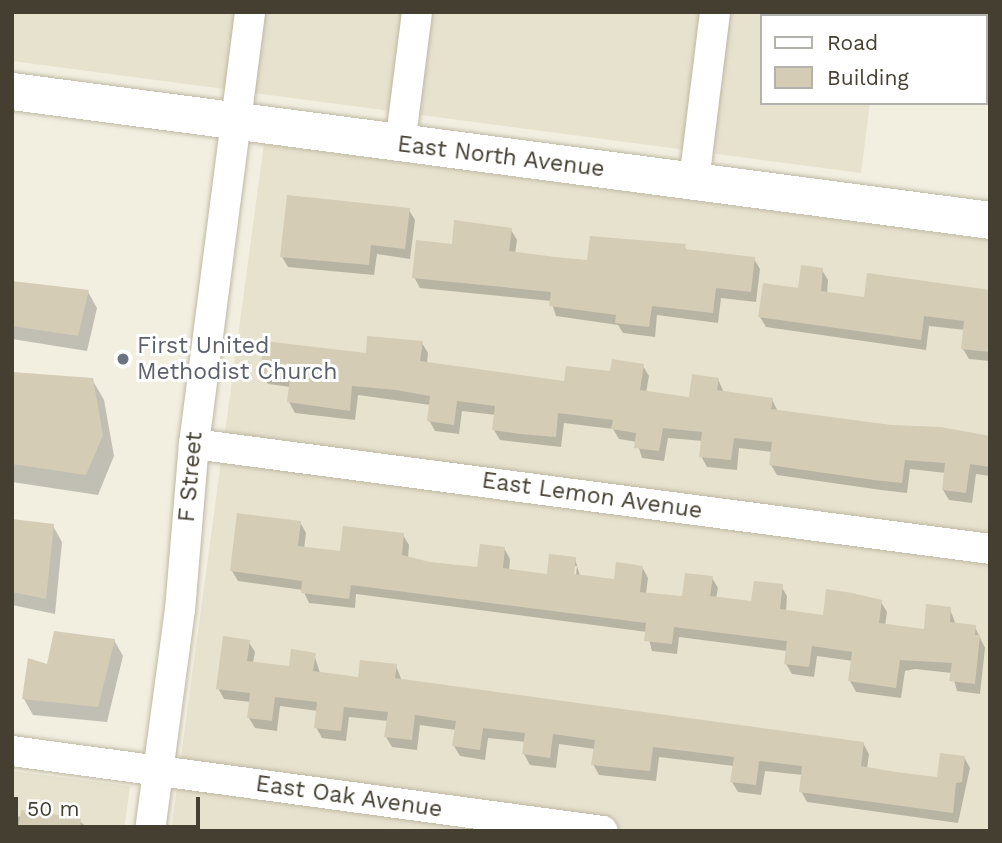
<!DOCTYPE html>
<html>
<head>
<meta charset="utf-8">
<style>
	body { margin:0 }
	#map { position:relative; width:1002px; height:843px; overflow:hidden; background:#f2efe1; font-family:"Work Sans",sans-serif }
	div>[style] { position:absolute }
	.residential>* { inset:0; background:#e7e2ce }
	.shadow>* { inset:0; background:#0003 }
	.building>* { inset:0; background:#d4ccb5 }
	.roads { filter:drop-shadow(0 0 2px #beb8a3) drop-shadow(0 0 2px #beb8a3) }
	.minor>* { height:30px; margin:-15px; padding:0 15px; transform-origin:15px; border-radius:15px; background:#fff }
	.tertiary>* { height:37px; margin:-18.5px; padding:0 18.5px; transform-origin:18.5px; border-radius:18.5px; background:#fff }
	.dots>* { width:19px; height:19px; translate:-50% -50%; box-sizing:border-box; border:4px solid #fff; border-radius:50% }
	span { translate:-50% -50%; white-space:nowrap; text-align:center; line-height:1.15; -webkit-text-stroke:6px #fff; paint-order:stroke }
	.street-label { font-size:23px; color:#443f31 }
	.worship-label { font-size:23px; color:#5b616d }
	.left { translate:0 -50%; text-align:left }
	.frame { position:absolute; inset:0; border:14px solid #443f31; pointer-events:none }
	.legend { position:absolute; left:760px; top:14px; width:228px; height:91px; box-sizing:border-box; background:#fff; border:2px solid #b4b2ad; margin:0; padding:9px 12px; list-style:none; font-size:21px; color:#443f31 }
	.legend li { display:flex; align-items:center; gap:14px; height:35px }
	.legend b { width:35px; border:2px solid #b4b2ad }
	.scale { position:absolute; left:14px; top:797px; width:186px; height:32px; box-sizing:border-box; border:4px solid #443f31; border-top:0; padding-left:9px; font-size:21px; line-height:24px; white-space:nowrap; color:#443f31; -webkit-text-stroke:5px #fff; paint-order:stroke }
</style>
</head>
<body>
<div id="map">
	<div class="residential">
		<div style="clip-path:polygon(12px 12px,882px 12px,762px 16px,762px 103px,870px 103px,861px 173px,12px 61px)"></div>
		<div style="clip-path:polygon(264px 144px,990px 240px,990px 831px,171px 831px)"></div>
		<div style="clip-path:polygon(12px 771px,130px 786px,124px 831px,12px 831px)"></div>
	</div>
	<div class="shadow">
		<div style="clip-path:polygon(409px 210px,415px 220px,410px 259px,377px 254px,374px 275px,288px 267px,282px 257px)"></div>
		<div style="clip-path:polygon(511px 230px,517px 240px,515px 254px,588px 262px,684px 246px,687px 251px,754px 259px,760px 269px,756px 302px,721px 298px,718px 323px,657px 315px,655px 337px,623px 333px,618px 325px,556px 316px,551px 301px,420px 288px,414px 277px,453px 246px)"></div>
		<div style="clip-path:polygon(822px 270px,828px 280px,827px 294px,866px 299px,990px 291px,990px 361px,969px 359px,963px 349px,965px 330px,929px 326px,926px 350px,766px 327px,760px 317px)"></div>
		<div style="clip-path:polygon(12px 283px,88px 292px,97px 308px,87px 351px,12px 339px)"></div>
		<div style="clip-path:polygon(422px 343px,428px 353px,427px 364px,566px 383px,643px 366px,649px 376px,646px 393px,691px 399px,718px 379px,724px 393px,772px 399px,778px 412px,990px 437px,990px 476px,976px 474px,972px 503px,949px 500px,943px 490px,946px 473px,910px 469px,907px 493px,881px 490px,777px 475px,771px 465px,772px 452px,739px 448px,737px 470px,707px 467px,701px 456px,703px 441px,668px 438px,664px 461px,642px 458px,637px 442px,619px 439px,613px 429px,564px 423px,561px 447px,500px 440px,494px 430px,496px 415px,462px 411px,459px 434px,435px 431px,429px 420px,431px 405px,358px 395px,355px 420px,295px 413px,289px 402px,291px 387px,268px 384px,262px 374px)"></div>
		<div style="clip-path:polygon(12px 373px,92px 379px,104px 400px,114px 456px,98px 495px,12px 482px)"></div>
		<div style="clip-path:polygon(12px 520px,53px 526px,62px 542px,55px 614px,12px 605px)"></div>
		<div style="clip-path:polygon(evenodd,300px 522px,306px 533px,304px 549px,342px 553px,403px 535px,409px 545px,408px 558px,430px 563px,479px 569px,504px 548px,510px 559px,509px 571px,549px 576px,575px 559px,580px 576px,616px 581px,642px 567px,648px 578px,646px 594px,684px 598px,712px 578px,718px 588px,716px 599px,753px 603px,781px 586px,787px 596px,786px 612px,824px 617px,881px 602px,887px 612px,885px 626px,925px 631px,950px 609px,956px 625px,975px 627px,985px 648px,980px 694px,957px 691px,952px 673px,915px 669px,905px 671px,901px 698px,856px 692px,850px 681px,853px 661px,817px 656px,814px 677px,792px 674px,786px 664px,787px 651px,679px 637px,677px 654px,652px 651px,647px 632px,356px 594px,355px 608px,309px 603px,303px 590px,238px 581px,232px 571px,300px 522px,573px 566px,577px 566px,575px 583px,573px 566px)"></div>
		<div style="clip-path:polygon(114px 640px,123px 656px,107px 722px,33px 715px,24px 699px,48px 667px)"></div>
		<div style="clip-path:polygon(248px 641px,255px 652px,253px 663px,290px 668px,314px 654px,320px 673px,359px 679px,396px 666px,402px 681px,863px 743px,869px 754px,867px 769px,938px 779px,964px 757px,970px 768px,958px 823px,807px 802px,801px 791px,803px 775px,765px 771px,761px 795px,738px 792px,732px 782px,734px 766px,659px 757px,656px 781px,627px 778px,599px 775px,593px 764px,595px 749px,559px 744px,556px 768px,530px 765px,524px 754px,526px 742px,488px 738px,485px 760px,460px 756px,454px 746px,456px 730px,420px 725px,417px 750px,392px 747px,386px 737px,388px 721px,349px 717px,346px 741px,322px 738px,316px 727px,318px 711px,280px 706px,277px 731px,255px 728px,249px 718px,251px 702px,224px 699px,218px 688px)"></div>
		<div style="clip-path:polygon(12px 816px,78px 820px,92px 831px,12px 831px)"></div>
	</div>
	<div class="building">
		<div style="clip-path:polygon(287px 195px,410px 208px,405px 249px,371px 245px,369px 265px,280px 257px)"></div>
		<div style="clip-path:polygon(454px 220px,512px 228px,509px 251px,555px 257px,587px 260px,590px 236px,686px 244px,685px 249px,755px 257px,751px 292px,716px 288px,713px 313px,652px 306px,649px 327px,615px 323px,616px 315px,549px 306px,551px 292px,412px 278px,416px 240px,452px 244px)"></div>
		<div style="clip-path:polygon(801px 265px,823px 268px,821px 291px,864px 297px,867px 273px,990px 290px,990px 352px,961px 349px,964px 321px,924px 316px,921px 340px,758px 317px,763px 283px,798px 288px)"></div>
		<div style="clip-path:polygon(12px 281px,89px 290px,78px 336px,12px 326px)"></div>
		<div style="clip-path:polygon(367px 336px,423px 341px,420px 361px,564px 381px,566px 366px,610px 371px,612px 359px,644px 364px,640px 390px,689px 397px,692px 374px,719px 378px,717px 390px,773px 398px,771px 409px,891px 425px,941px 427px,990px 436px,990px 467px,970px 464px,966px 493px,942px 490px,945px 463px,905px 460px,902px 483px,874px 480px,769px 465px,772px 442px,734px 438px,731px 460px,699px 457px,702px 432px,663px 428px,659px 451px,634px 448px,636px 433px,611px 429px,613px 420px,558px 413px,556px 437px,520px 434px,492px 430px,495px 406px,457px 401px,454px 425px,427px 421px,430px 396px,396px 390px,352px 386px,350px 411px,287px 402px,290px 377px,260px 374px,264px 341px,366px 353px)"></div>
		<div style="clip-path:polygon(12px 372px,93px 378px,103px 435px,86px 475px,12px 464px)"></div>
		<div style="clip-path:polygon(237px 513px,301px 521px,298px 546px,340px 551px,343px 526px,404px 533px,402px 555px,430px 562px,477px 567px,480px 544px,505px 547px,503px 568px,547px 574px,549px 554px,576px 557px,574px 574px,614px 579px,616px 562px,643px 566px,640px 592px,682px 596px,685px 573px,713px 576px,710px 596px,751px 601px,754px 581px,783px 584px,780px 609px,823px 615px,826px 589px,852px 593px,882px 600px,879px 623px,924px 629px,926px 604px,951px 607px,950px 622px,976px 625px,975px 635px,980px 635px,975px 684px,949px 681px,952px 663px,900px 660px,896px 688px,848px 681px,852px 652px,812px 646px,809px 667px,784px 664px,787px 641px,674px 627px,672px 644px,644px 641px,646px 623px,351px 585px,349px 599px,301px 593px,302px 581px,230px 571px)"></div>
		<div style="clip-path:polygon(12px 519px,54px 524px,46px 599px,12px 592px)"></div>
		<div style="clip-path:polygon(54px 631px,115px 639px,98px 707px,22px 699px,28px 658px,47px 664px)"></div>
		<div style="clip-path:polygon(223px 636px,250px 640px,247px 661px,289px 666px,291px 649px,316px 653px,313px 671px,358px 677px,360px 660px,397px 664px,395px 678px,864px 742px,861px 766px,896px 772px,937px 777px,940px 753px,965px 756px,962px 782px,956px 783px,953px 813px,799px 792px,802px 766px,759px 761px,756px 785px,730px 782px,734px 757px,653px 747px,650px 771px,620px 768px,591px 765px,595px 740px,553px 734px,550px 758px,522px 754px,525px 733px,483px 728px,480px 750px,452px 746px,456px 721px,415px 715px,412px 740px,384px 737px,388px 712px,344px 707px,341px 731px,314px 728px,317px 702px,275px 697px,272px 721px,247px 718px,250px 693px,216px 689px)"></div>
		<div style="clip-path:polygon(21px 810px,81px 818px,80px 831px,18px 831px)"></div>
	</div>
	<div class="roads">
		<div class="minor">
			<div style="left:400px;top:145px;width:134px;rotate:-82.7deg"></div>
			<div style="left:694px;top:181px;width:170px;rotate:-82.9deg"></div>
			<div style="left:194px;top:444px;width:803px;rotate:7.51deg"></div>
			<div style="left:12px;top:751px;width:596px;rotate:7.71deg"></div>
			<div style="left:150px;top:831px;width:223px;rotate:-82.3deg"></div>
			<div style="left:180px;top:610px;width:167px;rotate:-85.2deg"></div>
			<div style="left:194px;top:444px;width:436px;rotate:-82.6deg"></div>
		</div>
		<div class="tertiary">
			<div style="left:12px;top:91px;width:986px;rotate:7.51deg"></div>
		</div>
	</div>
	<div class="dots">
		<div style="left:123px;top:359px;background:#6b7280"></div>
	</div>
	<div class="street-label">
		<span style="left:501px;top:157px;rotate:7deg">East North Avenue</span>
		<span style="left:191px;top:477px;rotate:-85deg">F Street</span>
		<span style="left:592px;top:496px;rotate:8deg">East Lemon Avenue</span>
		<span style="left:349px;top:797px;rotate:8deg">East Oak Avenue</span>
	</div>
	<div class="worship-label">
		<span class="left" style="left:137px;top:359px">First United<br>Methodist Church</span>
	</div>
	<div class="frame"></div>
	<ul class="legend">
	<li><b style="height:9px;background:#fff"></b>Road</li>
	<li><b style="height:19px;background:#d4ccb5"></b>Building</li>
	</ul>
	<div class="scale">50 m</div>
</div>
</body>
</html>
